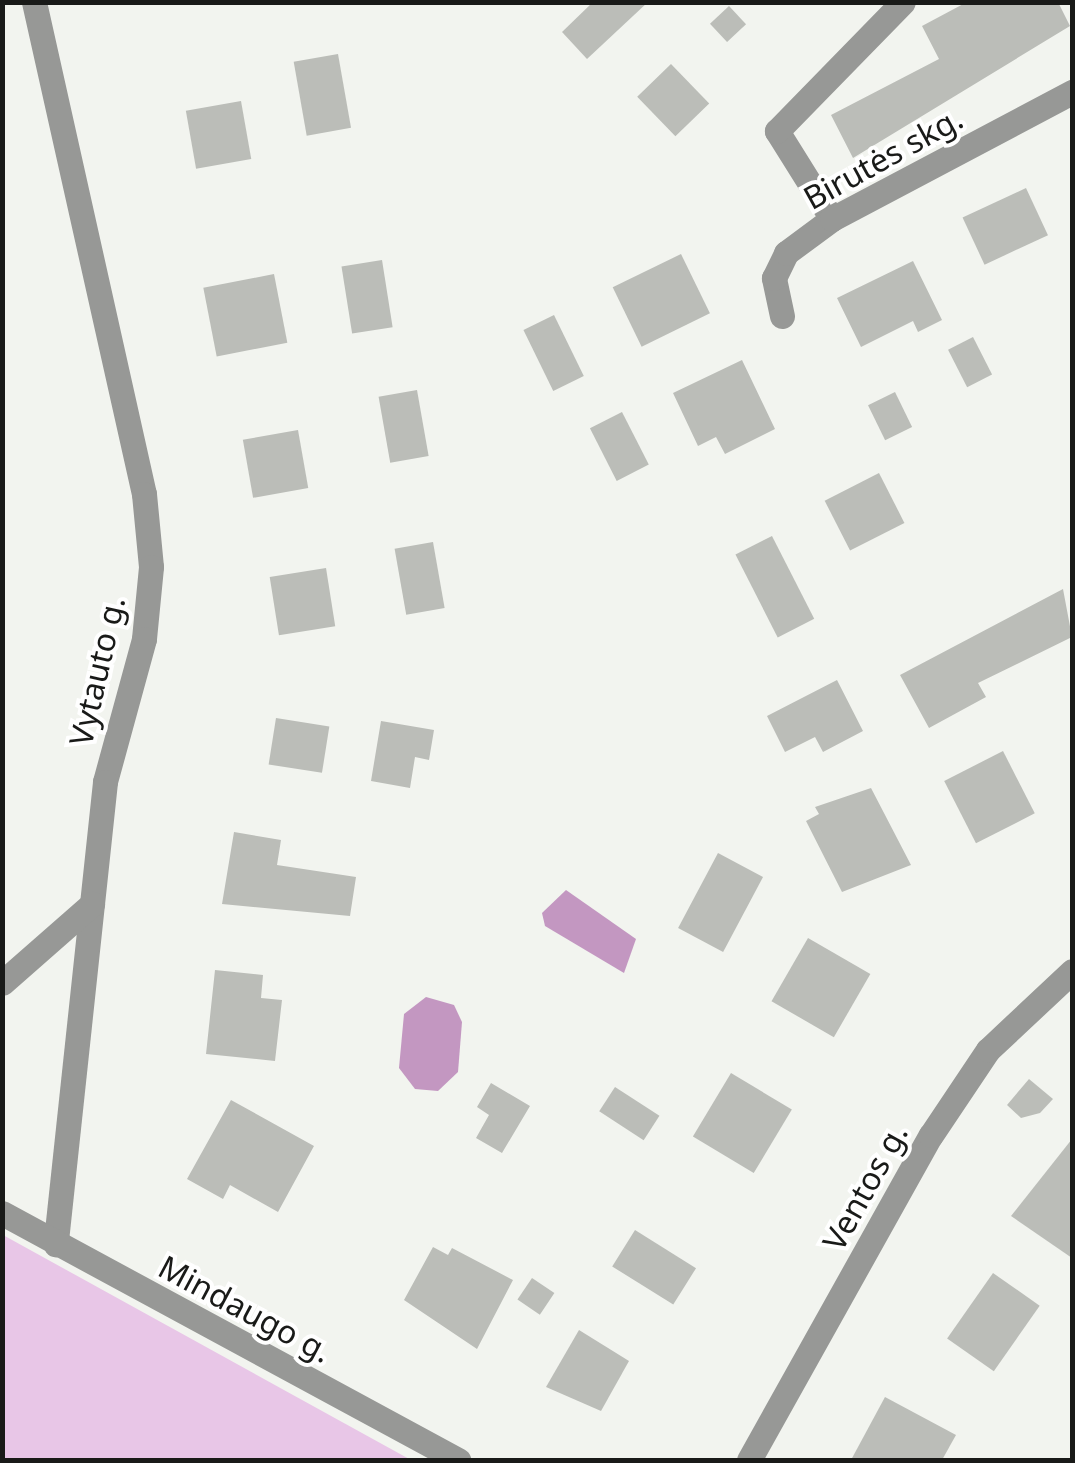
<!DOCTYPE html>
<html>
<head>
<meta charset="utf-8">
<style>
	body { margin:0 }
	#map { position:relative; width:1075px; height:1463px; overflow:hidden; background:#f2f4ef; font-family:"Noto Sans",sans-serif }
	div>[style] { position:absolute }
	.green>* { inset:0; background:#e8c6e7 }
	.water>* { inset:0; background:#c397c1 }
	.building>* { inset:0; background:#bbbdb8; transform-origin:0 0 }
	.minor>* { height:25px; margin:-12.5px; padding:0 12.5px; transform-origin:12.5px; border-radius:12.5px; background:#979896 }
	span { translate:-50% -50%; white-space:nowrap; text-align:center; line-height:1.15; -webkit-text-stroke:8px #fff; paint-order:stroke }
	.street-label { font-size:32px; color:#191a18 }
	.frame { position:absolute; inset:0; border:5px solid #191a18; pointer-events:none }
</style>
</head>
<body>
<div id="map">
	<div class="green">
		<div style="clip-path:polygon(3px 1235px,411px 1460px,3px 1460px)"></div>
	</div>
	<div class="water">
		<div style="clip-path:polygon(566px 890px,636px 939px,624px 973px,545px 926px,542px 913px)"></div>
		<div style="clip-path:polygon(426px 997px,454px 1005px,462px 1022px,458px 1072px,438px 1091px,415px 1089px,399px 1068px,404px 1014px)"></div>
	</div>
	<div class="building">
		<div style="clip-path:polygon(593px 2px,648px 2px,587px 59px,562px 32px)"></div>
		<div style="clip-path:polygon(967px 2px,1058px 2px,1070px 26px,853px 158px,831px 115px,939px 59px,922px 26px)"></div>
		<div style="left:729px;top:6px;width:25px;height:26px;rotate:47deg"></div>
		<div style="left:338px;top:54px;width:75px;height:45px;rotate:80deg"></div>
		<div style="left:671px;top:64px;width:55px;height:47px;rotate:46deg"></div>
		<div style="left:241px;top:101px;width:59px;height:56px;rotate:80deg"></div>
		<div style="left:1026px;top:188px;width:52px;height:70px;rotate:65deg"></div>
		<div style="left:681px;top:254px;width:66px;height:76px;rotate:64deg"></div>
		<div style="left:382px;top:260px;width:68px;height:41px;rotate:81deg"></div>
		<div style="clip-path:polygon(913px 261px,942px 320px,918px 332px,913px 321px,861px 347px,837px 298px)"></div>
		<div style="left:274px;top:274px;width:70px;height:72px;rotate:79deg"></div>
		<div style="left:554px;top:315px;width:68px;height:34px;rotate:64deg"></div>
		<div style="left:973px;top:337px;width:42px;height:28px;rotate:63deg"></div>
		<div style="clip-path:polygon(742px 360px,775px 429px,725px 454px,716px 437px,698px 446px,673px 393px)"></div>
		<div style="left:417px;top:390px;width:67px;height:39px;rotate:80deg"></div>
		<div style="left:895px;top:392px;width:39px;height:30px;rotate:64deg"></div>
		<div style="left:622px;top:412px;width:59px;height:36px;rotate:63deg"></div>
		<div style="left:298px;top:430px;width:59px;height:56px;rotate:80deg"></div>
		<div style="left:879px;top:473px;width:56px;height:61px;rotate:63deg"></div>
		<div style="left:772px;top:536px;width:93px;height:41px;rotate:63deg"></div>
		<div style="left:433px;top:542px;width:67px;height:39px;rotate:80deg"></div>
		<div style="left:326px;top:568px;width:59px;height:57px;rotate:81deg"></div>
		<div style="clip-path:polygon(1063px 589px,1072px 637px,978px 683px,986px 697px,929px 728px,900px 675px)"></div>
		<div style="clip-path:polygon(837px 680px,863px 731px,823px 752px,815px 737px,785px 752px,767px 716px)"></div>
		<div style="left:276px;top:718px;width:54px;height:47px;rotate:9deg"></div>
		<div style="clip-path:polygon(381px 721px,434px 730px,429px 760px,415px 757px,410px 788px,371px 781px)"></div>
		<div style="left:1003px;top:751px;width:70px;height:66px;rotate:63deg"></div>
		<div style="clip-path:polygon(871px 788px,911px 865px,842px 892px,806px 821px,819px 814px,815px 807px)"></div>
		<div style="clip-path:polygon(234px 832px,281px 840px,277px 865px,356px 877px,350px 916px,222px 904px)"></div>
		<div style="left:718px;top:853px;width:51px;height:85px;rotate:28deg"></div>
		<div style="left:808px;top:938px;width:72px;height:73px;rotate:30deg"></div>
		<div style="clip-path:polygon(215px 970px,263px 975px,261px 998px,282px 1000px,275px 1061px,206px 1054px)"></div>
		<div style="left:731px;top:1073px;width:71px;height:74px;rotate:31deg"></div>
		<div style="clip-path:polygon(1029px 1079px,1053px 1099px,1040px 1113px,1021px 1118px,1007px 1105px)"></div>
		<div style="clip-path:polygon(491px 1083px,530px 1106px,502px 1153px,476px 1138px,489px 1115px,477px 1107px)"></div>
		<div style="left:615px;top:1087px;width:53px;height:29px;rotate:33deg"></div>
		<div style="clip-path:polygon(231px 1100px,314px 1146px,278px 1212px,230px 1185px,223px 1199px,187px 1179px)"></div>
		<div style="clip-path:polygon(1072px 1139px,1072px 1258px,1011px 1216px)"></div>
		<div style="left:635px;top:1230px;width:72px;height:43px;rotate:32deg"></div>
		<div style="clip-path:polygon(433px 1247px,448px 1255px,452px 1248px,513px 1280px,477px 1349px,404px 1300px)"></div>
		<div style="left:993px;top:1273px;width:57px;height:80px;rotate:35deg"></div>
		<div style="left:532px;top:1278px;width:27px;height:26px;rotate:34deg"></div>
		<div style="clip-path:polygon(579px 1330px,629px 1361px,601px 1411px,546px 1387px)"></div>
		<div style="clip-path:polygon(885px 1397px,956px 1435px,942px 1460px,851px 1460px)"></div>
	</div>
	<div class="minor">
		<div style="left:34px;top:2px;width:504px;rotate:77.4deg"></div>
		<div style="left:144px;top:494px;width:73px;rotate:84.5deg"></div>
		<div style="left:151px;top:567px;width:72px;rotate:95.6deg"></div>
		<div style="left:144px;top:639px;width:148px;rotate:105.3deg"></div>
		<div style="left:105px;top:782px;width:465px;rotate:96.1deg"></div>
		<div style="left:832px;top:219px;width:104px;rotate:-122deg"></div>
		<div style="left:777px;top:131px;width:180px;rotate:-45.7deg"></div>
		<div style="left:782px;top:316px;width:39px;rotate:-102deg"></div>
		<div style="left:774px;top:278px;width:28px;rotate:-64deg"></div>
		<div style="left:786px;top:253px;width:57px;rotate:-36.5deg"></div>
		<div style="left:832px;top:219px;width:272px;rotate:-27.9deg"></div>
		<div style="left:2px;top:983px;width:120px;rotate:-41.3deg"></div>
		<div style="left:2px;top:1213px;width:519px;rotate:28.44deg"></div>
		<div style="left:749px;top:1460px;width:372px;rotate:-60.8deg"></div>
		<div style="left:931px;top:1135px;width:102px;rotate:-56.2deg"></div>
		<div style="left:988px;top:1050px;width:115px;rotate:-43.2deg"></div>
	</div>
	<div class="street-label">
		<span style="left:883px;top:158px;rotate:-29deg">Birutės skg.</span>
		<span style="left:97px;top:671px;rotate:-77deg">Vytauto g.</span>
		<span style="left:865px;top:1187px;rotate:-61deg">Ventos g.</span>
		<span style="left:245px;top:1309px;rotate:28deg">Mindaugo g.</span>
	</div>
	<div class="frame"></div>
</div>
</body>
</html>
